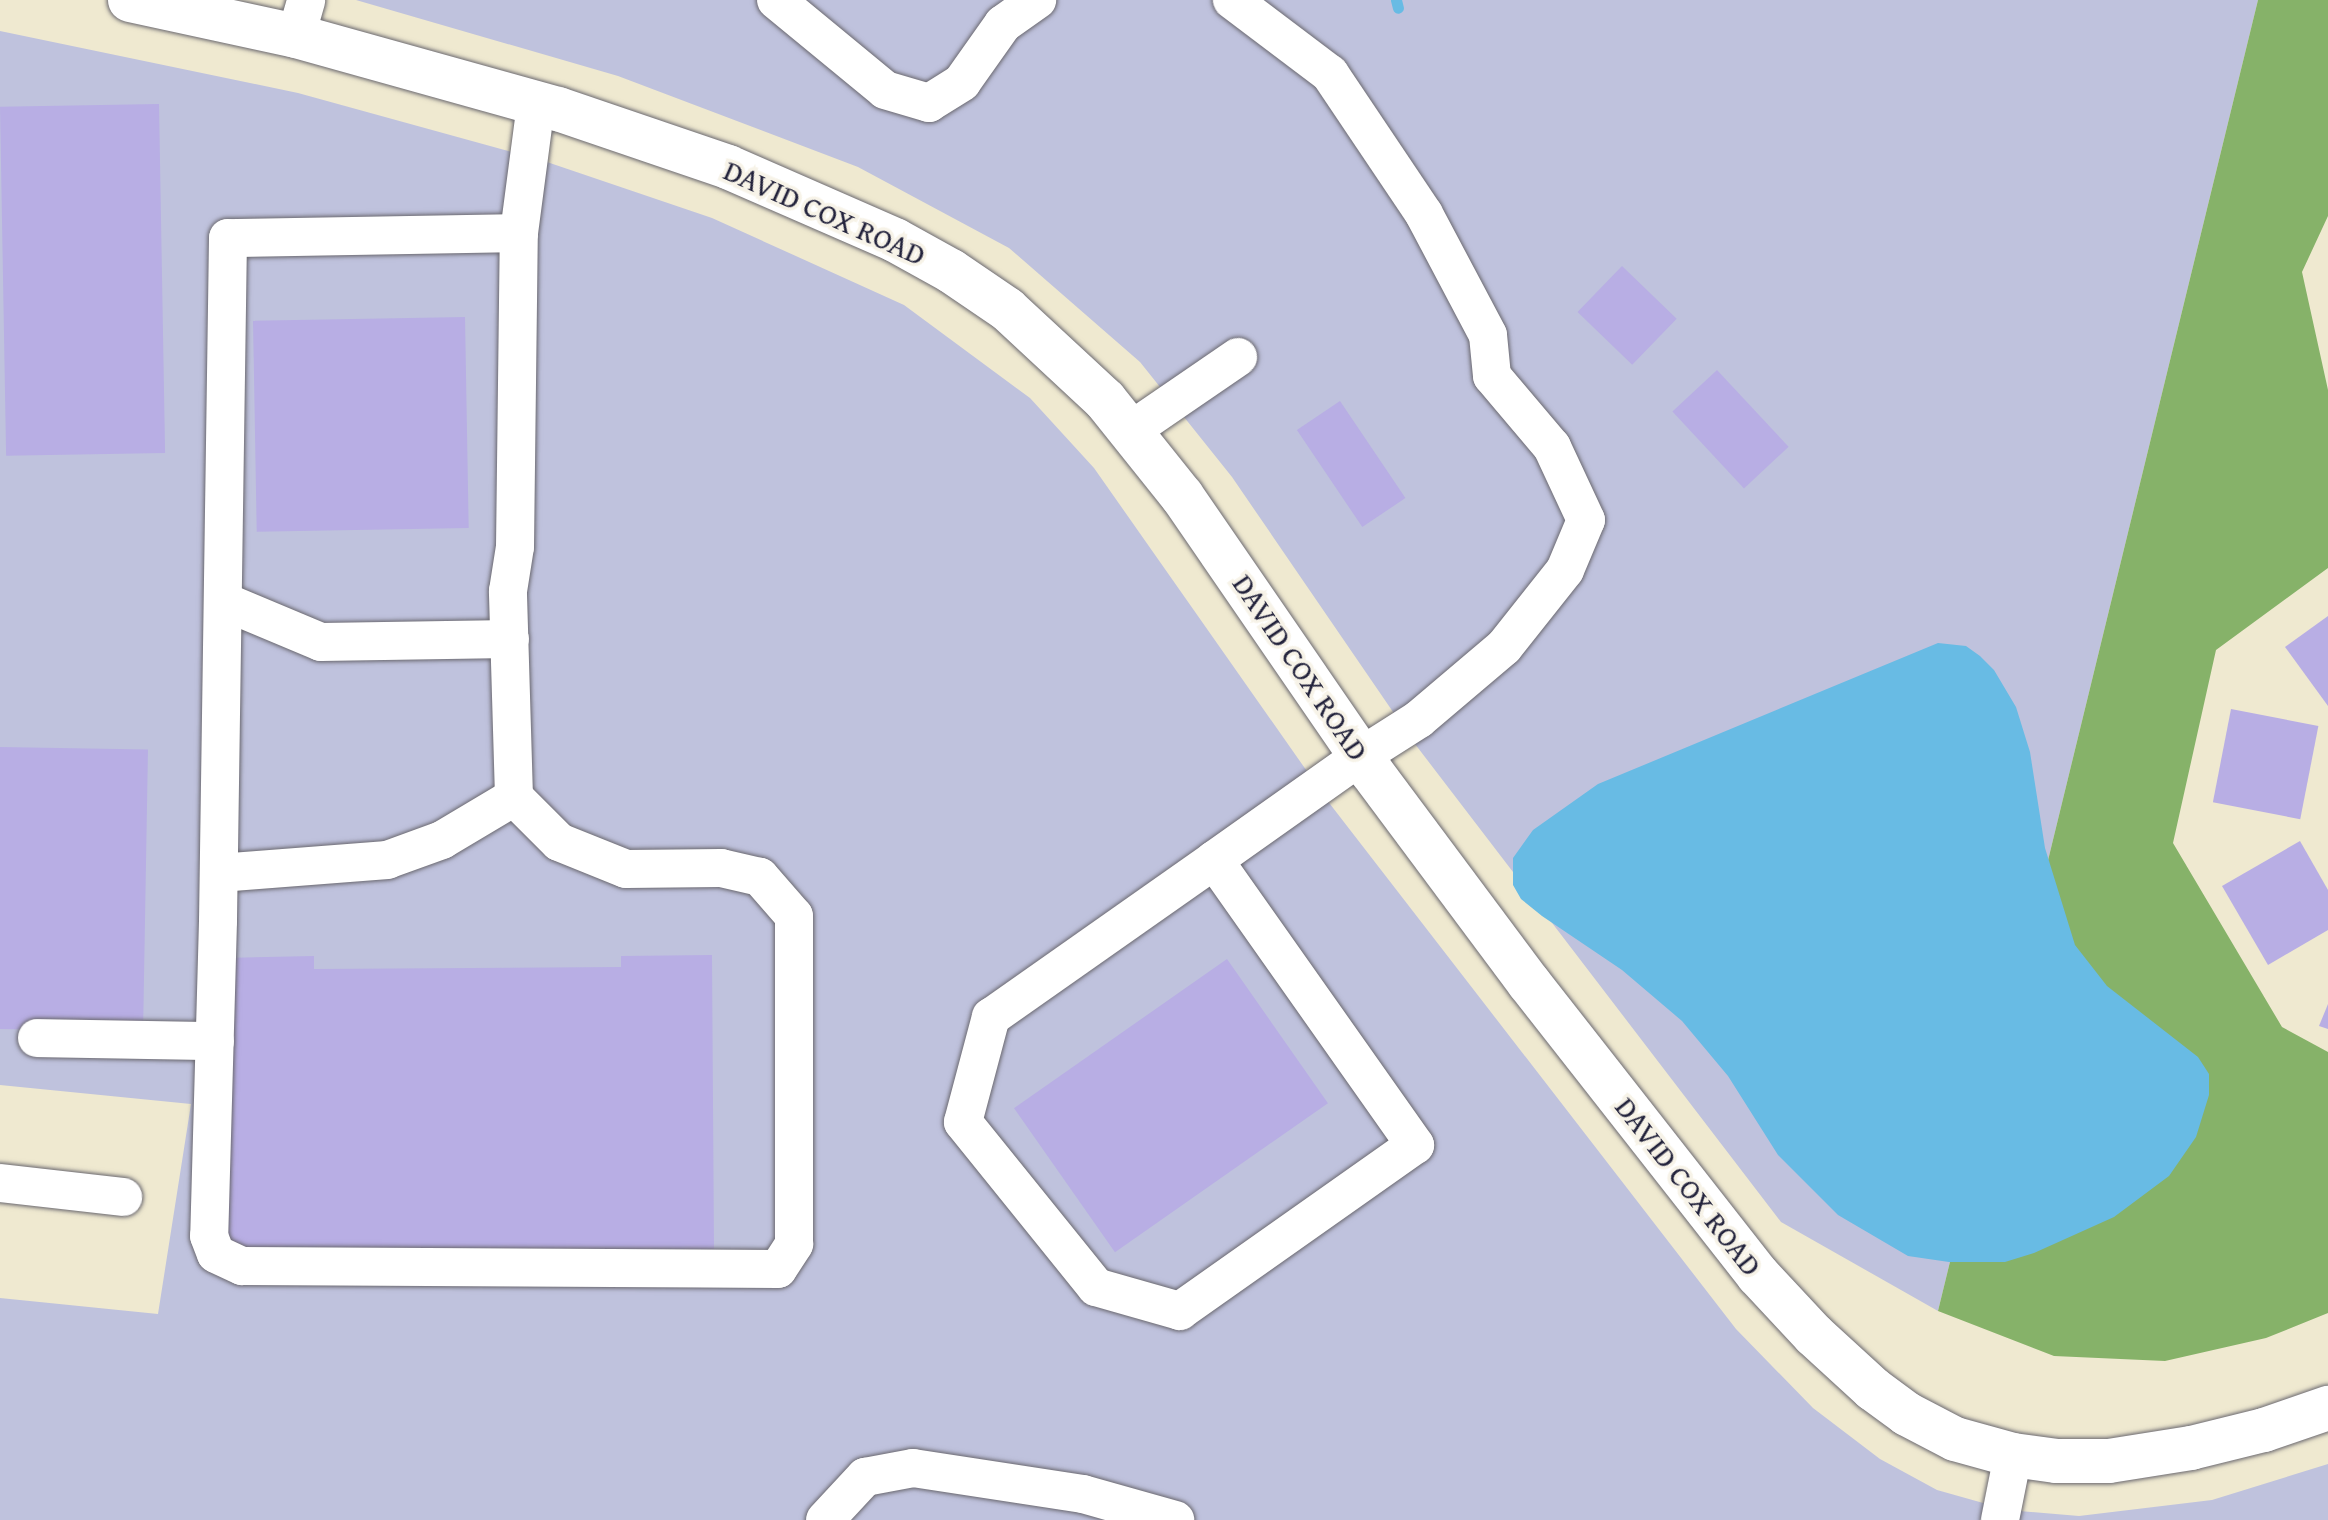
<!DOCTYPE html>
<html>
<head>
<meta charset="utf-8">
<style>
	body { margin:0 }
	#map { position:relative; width:2328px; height:1520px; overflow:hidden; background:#efe9d0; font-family:"Gentium Book Plus",serif }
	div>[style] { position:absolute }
	.industrial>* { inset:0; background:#bfc2dd }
	.forest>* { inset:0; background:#86b269 }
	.water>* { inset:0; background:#68bbe4 }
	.stream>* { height:11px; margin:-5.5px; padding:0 5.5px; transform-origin:5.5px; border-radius:5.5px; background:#68bbe4 }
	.building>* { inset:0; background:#b8aee4; transform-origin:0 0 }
	.roads { filter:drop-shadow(0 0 2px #6a686f) drop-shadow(0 0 2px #6a686f) }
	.minor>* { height:38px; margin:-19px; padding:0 19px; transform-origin:19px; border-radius:19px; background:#fff }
	.major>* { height:44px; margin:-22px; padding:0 22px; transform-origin:22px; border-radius:22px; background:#fff }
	span { translate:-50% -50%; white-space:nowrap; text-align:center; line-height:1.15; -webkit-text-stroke:7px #f7f3e8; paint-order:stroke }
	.street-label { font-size:30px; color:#22223b }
</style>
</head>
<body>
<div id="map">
	<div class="industrial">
		<div style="clip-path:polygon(356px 0,2258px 0,1938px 1311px,1781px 1222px,1415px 744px,1232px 477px,1140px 362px,1009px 248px,858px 167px,618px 76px)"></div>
		<div style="clip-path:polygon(0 31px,298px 93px,544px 161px,712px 218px,904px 305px,1030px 398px,1094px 468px,1330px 804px,1736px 1329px,1813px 1408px,1880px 1459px,1937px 1490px,2008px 1510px,2079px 1516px,2212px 1500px,2328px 1464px,2328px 1520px,0 1520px,0 1298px,158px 1314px,191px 1104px,0 1085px)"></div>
	</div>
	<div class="forest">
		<div style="clip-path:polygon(2258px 0,2328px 0,2328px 216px,2302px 272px,2328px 390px,2328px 568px,2216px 650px,2173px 843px,2282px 1027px,2328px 1052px,2328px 1313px,2266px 1338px,2165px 1361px,2054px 1356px,1938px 1311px)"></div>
	</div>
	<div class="water">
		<div style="clip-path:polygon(1938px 643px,1966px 646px,1980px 656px,1994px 670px,2016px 707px,2030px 752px,2045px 848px,2075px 945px,2107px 986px,2198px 1057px,2209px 1074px,2209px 1095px,2196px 1137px,2169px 1176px,2114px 1217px,2034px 1253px,2005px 1262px,1949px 1262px,1908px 1256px,1838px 1215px,1778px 1155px,1728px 1076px,1682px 1021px,1622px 970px,1542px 916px,1521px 899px,1513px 885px,1513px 858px,1533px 830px,1598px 784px)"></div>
	</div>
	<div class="stream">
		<div style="left:1396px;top:0;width:8px;rotate:76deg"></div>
	</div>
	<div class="building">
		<div style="left:159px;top:104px;width:349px;height:159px;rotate:89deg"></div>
		<div style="left:1622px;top:266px;width:76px;height:64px;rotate:44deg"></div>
		<div style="left:465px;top:317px;width:211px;height:212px;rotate:89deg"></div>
		<div style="left:1717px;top:370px;width:105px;height:61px;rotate:47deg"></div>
		<div style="left:1340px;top:401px;width:117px;height:52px;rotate:56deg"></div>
		<div style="clip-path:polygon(2328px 616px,2328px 706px,2285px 647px)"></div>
		<div style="left:2231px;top:709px;width:89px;height:95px;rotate:11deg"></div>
		<div style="left:0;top:747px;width:148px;height:282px;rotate:1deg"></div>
		<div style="clip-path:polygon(2300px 841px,2328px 890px,2328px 930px,2268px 965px,2222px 886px)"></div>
		<div style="clip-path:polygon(712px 955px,714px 1249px,225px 1252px,223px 958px,314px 956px,314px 969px,621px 967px,621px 956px)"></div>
		<div style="left:1227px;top:959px;width:176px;height:260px;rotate:55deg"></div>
		<div style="clip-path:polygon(2328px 1004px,2328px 1029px,2319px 1026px)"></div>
	</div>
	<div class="roads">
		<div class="minor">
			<div style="left:776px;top:0;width:141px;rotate:39.5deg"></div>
			<div style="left:885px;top:90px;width:46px;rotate:16.5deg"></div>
			<div style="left:929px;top:103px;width:39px;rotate:-32deg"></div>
			<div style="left:962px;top:82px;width:71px;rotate:-54.7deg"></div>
			<div style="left:1003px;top:24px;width:42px;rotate:-35.2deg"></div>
			<div style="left:296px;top:36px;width:37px;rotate:-74deg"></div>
			<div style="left:519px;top:233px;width:291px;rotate:179deg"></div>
			<div style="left:228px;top:238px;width:683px;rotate:90.84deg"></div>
			<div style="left:218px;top:921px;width:315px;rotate:91.6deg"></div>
			<div style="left:209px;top:1236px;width:19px;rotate:69deg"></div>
			<div style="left:216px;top:1254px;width:29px;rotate:25deg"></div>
			<div style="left:242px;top:1266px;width:536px;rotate:0.32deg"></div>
			<div style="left:778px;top:1269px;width:30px;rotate:-57deg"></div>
			<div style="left:794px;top:1244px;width:328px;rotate:-90deg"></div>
			<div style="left:794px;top:916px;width:52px;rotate:-131.1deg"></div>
			<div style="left:760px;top:877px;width:40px;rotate:-167deg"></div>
			<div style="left:721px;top:868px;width:95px;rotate:179.4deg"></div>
			<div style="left:626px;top:869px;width:72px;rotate:-158.1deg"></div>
			<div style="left:559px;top:842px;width:64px;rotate:-135deg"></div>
			<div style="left:514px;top:797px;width:206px;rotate:-91.7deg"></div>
			<div style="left:508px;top:591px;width:45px;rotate:-81deg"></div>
			<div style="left:515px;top:547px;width:314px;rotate:-89.3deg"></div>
			<div style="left:519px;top:233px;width:131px;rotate:-82.5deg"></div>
			<div style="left:1130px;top:431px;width:131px;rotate:-34.4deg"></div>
			<div style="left:223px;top:601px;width:106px;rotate:22.7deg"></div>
			<div style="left:321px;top:642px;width:189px;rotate:-0.9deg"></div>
			<div style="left:1214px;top:860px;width:349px;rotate:54.8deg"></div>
			<div style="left:1415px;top:1145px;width:288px;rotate:144.8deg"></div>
			<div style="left:1180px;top:1311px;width:87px;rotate:-164.1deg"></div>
			<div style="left:1096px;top:1287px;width:212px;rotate:-128.9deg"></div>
			<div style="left:963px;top:1122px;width:109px;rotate:-75.1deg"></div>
			<div style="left:991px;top:1017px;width:273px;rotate:-35.1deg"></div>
			<div style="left:1214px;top:860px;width:180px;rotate:-35.3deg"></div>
			<div style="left:1361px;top:756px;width:69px;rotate:-32.5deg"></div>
			<div style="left:1419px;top:719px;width:111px;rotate:-40.3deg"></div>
			<div style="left:1504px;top:647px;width:98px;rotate:-51.6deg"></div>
			<div style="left:1565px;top:570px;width:54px;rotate:-67.2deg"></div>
			<div style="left:1586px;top:520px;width:81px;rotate:-115deg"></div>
			<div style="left:1552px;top:447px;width:93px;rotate:-130.2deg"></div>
			<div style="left:1492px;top:376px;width:41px;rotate:-95.6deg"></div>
			<div style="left:1488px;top:335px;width:137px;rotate:-117.9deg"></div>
			<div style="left:1424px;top:214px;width:169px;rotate:-123.9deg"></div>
			<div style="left:1330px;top:74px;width:123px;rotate:-142.9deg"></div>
			<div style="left:219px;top:873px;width:169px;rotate:-4.4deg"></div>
			<div style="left:387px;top:860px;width:59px;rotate:-20deg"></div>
			<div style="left:442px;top:840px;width:84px;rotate:-30.8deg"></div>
			<div style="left:37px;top:1038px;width:178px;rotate:1deg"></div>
			<div style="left:0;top:1183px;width:124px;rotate:6.5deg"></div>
			<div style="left:825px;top:1520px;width:59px;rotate:-47.1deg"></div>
			<div style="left:865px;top:1477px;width:49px;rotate:-10.6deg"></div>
			<div style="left:913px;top:1468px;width:172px;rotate:8.7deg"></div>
			<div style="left:1083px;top:1494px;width:96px;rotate:15.8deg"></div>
			<div style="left:2000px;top:1520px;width:66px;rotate:-78.7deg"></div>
		</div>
		<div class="major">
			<div style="left:130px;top:0;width:170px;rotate:12.2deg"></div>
			<div style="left:296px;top:36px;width:272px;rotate:15.6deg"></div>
			<div style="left:558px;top:109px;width:180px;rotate:18.8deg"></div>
			<div style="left:728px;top:167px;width:182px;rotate:23.6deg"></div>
			<div style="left:895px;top:240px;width:64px;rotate:29deg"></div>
			<div style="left:951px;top:271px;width:68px;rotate:34.2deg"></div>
			<div style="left:1007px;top:309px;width:134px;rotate:42.9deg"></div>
			<div style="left:1105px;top:400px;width:123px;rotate:51.3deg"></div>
			<div style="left:1182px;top:496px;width:334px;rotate:55.5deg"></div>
			<div style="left:1371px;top:771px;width:264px;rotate:53.3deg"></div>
			<div style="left:1529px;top:983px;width:371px;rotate:51.9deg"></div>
			<div style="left:1758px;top:1275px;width:82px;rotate:47deg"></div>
			<div style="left:1814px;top:1335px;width:80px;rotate:42.5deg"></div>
			<div style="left:1873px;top:1389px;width:42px;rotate:36.3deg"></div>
			<div style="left:1907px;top:1414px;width:54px;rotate:27.5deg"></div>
			<div style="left:1955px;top:1439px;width:60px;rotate:15.4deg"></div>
			<div style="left:2013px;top:1455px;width:43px;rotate:7.9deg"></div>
			<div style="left:2056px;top:1461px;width:53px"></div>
			<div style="left:2109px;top:1461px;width:83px;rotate:-9deg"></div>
			<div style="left:2191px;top:1448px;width:75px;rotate:-13.9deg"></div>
			<div style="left:2264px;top:1430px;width:68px;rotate:-19deg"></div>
		</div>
	</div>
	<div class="street-label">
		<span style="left:825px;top:212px;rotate:24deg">DAVID COX ROAD</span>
		<span style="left:1301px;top:667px;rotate:56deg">DAVID COX ROAD</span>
		<span style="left:1689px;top:1186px;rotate:52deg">DAVID COX ROAD</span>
	</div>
</div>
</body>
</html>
